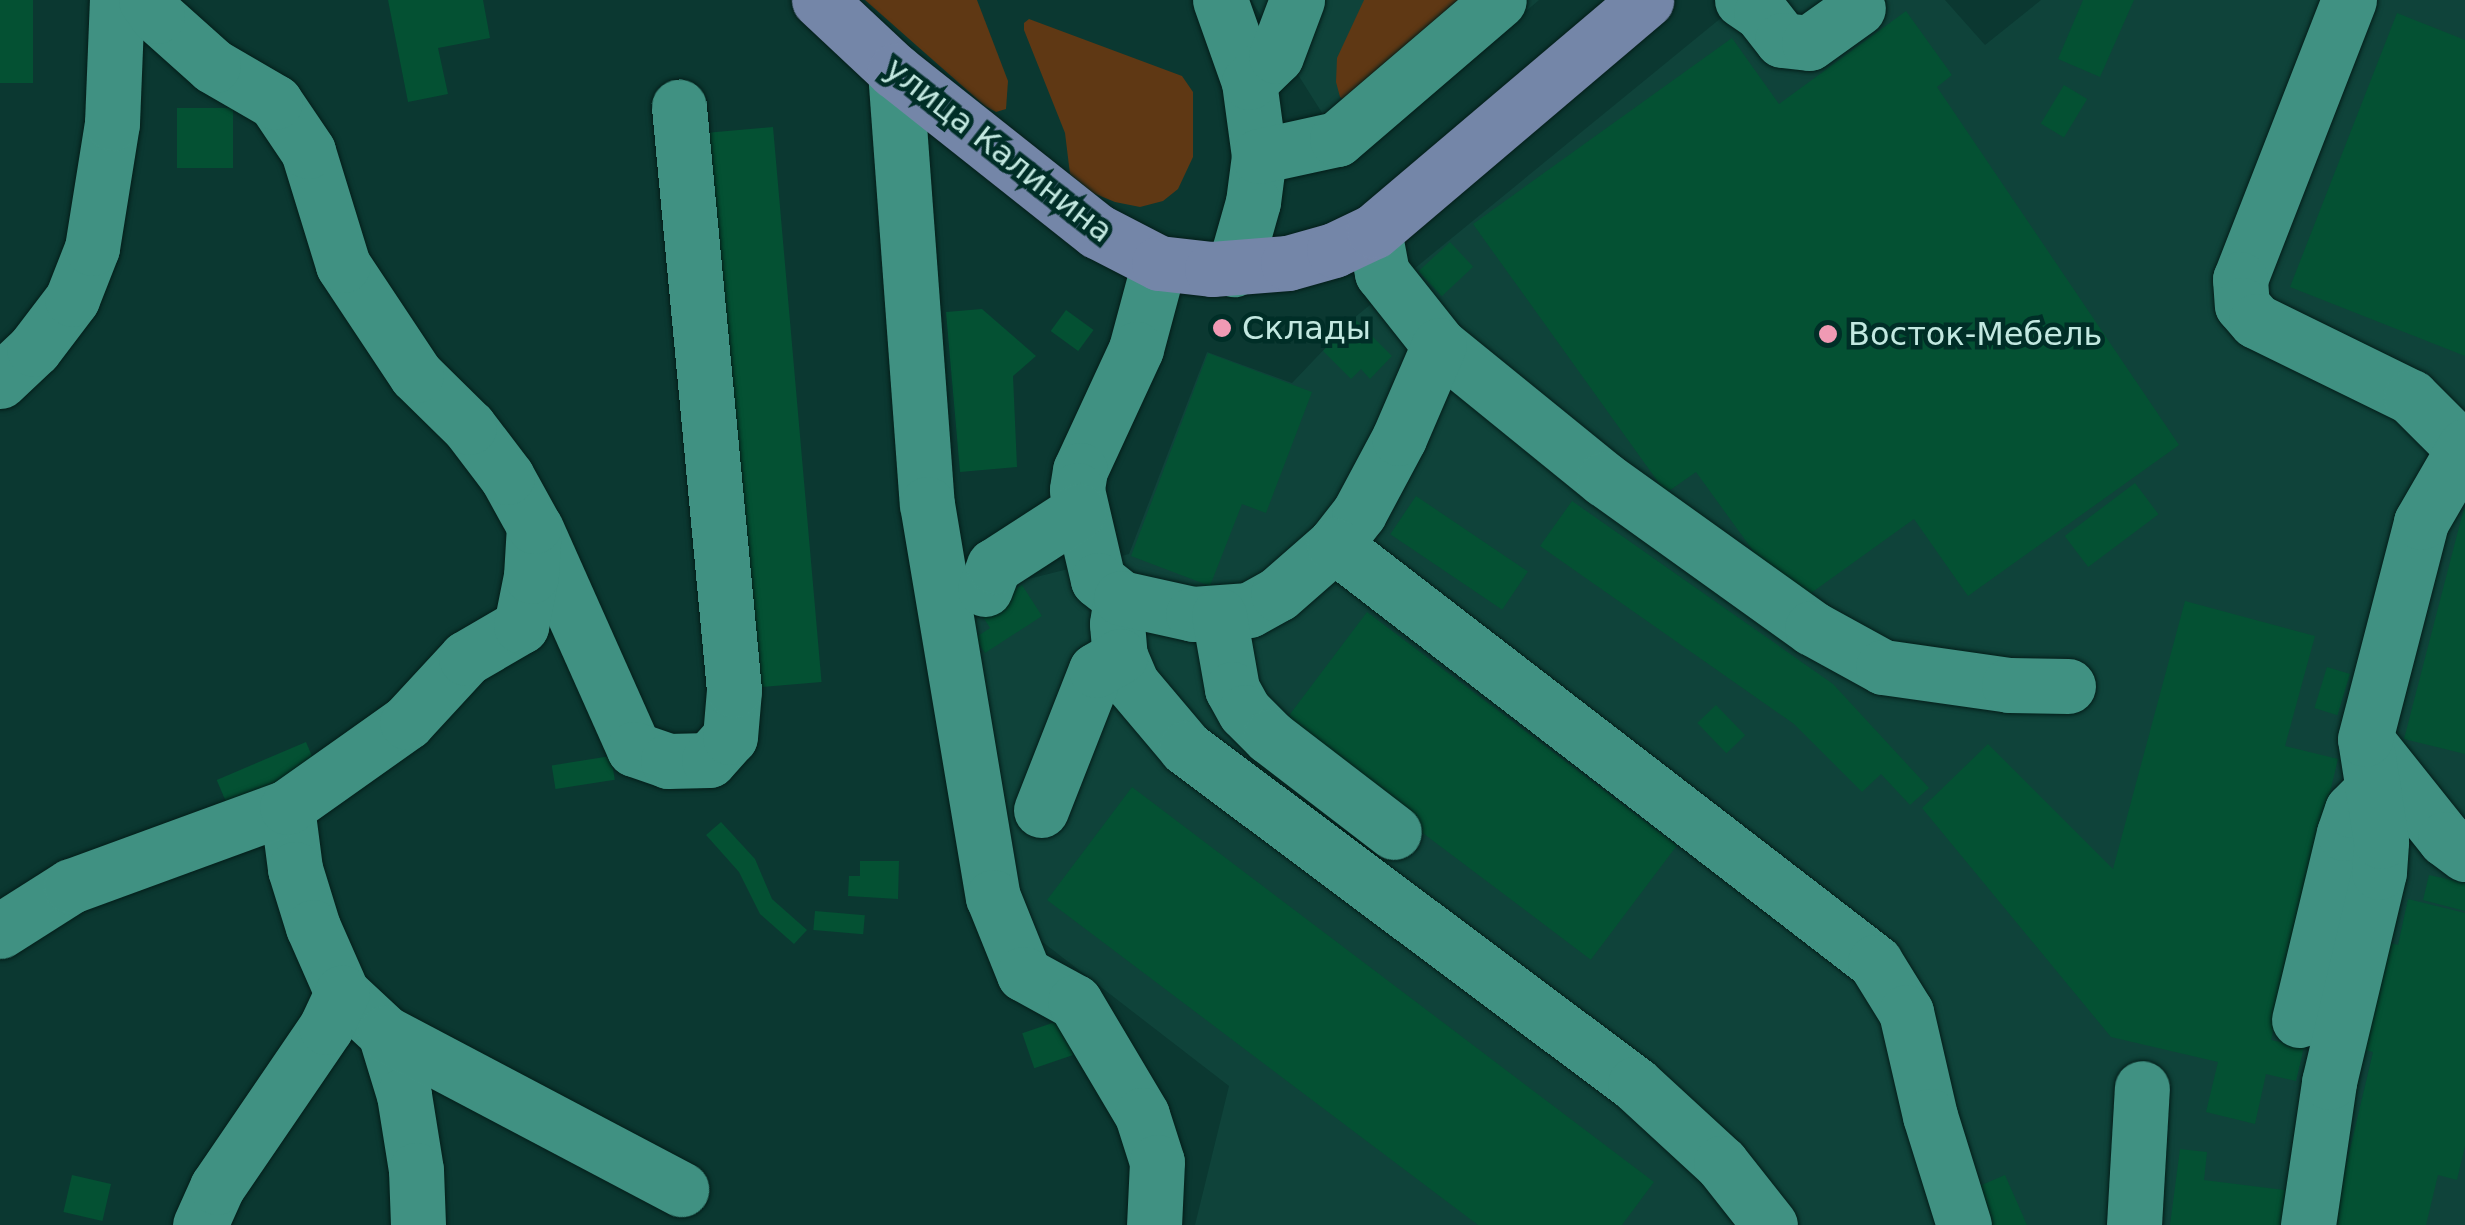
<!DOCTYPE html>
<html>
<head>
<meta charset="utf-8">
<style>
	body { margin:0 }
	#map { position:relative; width:2465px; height:1225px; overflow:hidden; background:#0b3831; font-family:"DejaVu Sans",sans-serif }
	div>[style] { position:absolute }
	.built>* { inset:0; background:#0f433a }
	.green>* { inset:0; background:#5f3814 }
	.building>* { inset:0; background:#045133; transform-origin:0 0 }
	.roads { filter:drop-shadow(0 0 2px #041d19) drop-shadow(0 0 2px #041d19) }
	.minor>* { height:55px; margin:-27.5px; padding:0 27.5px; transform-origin:27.5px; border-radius:27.5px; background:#409182 }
	.major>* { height:55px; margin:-27.5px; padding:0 27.5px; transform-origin:27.5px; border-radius:27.5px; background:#7486a8 }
	.dots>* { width:28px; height:28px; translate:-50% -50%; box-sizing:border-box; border:5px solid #002e27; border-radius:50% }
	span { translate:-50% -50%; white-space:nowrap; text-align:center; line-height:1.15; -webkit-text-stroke:9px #002e27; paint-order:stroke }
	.street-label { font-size:32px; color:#c2e8e0 }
	.poi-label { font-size:32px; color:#c2e8e0 }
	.left { translate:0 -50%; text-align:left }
</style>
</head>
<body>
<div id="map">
	<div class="built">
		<div style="clip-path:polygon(1251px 0,1539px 0,1353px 162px)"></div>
		<div style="clip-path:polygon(1743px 0,1945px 0,1985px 45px,2041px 0,2465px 0,2465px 1225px,1195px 1225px,1229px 1086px,1027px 930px,965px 618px,1020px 581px,1129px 554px,1207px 352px,1292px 383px,1354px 318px)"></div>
	</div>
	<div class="green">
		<div style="clip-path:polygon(865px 0,977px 0,1008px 81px,1006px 109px,996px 112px,985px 106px)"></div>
		<div style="clip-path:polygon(1364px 0,1480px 0,1350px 104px,1340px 97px,1336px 82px,1337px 58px)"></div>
		<div style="clip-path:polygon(1029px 19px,1182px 76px,1193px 92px,1193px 157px,1178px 189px,1163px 201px,1140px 207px,1115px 202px,1093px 193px,1070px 174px,1065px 133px,1024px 30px,1024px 23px)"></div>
	</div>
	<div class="building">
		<div style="left:0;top:0;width:33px;height:83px"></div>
		<div style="clip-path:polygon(388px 0,483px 0,490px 38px,438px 48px,448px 94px,408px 102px)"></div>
		<div style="clip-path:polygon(2083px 0,2134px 0,2100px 77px,2058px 59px)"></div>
		<div style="clip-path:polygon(1906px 11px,1952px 75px,1937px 87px,2179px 445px,1968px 596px,1914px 519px,1793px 606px,1696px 472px,1666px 493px,1473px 224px,1732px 38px,1779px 104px)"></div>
		<div style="clip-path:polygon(2397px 13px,2465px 40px,2465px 356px,2290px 287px)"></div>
		<div style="left:2064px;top:85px;width:27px;height:45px;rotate:31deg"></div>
		<div style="left:177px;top:108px;width:56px;height:60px"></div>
		<div style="left:773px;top:127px;width:557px;height:71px;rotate:85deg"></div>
		<div style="left:1450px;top:242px;width:34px;height:43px;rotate:47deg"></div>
		<div style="clip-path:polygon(982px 309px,1036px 356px,1013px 376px,1017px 467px,960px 472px,946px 312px)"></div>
		<div style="left:1066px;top:310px;width:34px;height:26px;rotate:36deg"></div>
		<div style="clip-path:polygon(1355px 319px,1392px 356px,1370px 379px,1361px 369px,1351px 379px,1323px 351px)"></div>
		<div style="clip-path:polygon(1208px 353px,1312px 392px,1266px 513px,1242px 504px,1210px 586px,1131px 556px)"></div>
		<div style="left:2135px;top:483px;width:39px;height:88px;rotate:53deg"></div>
		<div style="left:1416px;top:496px;width:135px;height:46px;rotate:34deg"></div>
		<div style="clip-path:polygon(1572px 501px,1833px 684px,1929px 788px,1910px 805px,1881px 774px,1862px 792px,1794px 724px,1540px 546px)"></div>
		<div style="clip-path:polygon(2464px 508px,2465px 508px,2465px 754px,2404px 739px)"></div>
		<div style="clip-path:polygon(1022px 585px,1042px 616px,985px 653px,975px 638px,990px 628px,980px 612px)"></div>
		<div style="clip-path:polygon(2185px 601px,2315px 636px,2285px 746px,2338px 759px,2271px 1040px,2304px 1047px,2296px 1081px,2266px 1074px,2255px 1124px,2206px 1112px,2218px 1062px,2111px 1037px,1922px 808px,1988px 744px,2113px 869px)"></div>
		<div style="left:1367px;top:612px;width:388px;height:143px;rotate:37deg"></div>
		<div style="left:2327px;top:667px;width:24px;height:43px;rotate:17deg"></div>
		<div style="left:1716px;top:705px;width:42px;height:26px;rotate:46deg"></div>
		<div style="left:306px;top:742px;width:39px;height:97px;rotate:67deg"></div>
		<div style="left:611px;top:756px;width:24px;height:60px;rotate:81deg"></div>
		<div style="clip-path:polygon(1132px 787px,1654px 1182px,1622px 1225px,1478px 1225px,1047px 900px)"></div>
		<div style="clip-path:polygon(721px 822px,755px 859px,772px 899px,807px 930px,794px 944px,760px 914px,739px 872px,706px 835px)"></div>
		<div style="clip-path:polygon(860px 861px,899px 861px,898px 899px,848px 896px,849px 876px,860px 876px)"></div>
		<div style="clip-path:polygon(2429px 875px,2465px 883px,2465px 911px,2423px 900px)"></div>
		<div style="clip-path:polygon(2408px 899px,2465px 913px,2465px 1146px,2457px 1180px,2438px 1175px,2426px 1225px,2332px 1225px,2373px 1052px,2358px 1048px,2383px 941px,2398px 945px)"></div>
		<div style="left:815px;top:911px;width:50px;height:19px;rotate:5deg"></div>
		<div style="left:1061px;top:1020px;width:37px;height:41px;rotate:71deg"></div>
		<div style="clip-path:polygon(2180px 1149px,2207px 1152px,2204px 1180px,2291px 1191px,2287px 1225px,2170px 1225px)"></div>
		<div style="left:72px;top:1175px;width:40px;height:38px;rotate:13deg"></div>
		<div style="clip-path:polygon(2005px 1175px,2027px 1225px,1985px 1225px,1970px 1190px)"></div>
	</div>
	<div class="roads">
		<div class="minor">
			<div style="left:1220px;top:0;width:87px;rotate:70.5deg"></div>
			<div style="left:1249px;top:82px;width:75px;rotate:82.3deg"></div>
			<div style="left:1259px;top:156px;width:46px;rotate:97.4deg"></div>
			<div style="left:1253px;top:202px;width:70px;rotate:105.8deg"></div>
			<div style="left:1742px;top:0;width:23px;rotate:34deg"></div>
			<div style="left:1761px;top:13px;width:34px;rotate:52deg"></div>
			<div style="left:1782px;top:40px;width:27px;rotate:6deg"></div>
			<div style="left:1809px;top:43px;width:60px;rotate:-35.5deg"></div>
			<div style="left:2349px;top:0;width:300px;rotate:111.3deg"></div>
			<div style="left:2240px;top:279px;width:26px;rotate:86deg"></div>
			<div style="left:2242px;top:305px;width:21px;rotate:49deg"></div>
			<div style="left:2256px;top:321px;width:173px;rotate:26.1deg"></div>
			<div style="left:2411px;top:397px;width:71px;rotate:45deg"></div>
			<div style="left:895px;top:71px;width:434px;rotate:85.8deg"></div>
			<div style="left:927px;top:504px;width:399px;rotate:80.5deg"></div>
			<div style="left:993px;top:897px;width:83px;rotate:68.1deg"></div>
			<div style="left:1024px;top:974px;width:58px;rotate:28.8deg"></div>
			<div style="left:1075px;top:1002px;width:131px;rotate:59.3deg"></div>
			<div style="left:1142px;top:1115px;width:49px;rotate:72.3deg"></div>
			<div style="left:1157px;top:1162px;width:63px;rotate:92.7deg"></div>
			<div style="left:1249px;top:82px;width:37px;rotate:-44deg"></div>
			<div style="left:1276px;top:56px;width:60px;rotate:-69.4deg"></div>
			<div style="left:1259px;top:156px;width:80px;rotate:-12.3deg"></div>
			<div style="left:1337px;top:139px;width:213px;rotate:-40.6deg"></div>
			<div style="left:1374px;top:231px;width:43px;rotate:79.2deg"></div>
			<div style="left:1382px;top:273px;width:92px;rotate:51.6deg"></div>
			<div style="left:1439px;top:345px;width:213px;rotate:39.1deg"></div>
			<div style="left:1604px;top:479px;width:256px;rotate:35.6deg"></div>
			<div style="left:1812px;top:628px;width:81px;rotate:28.8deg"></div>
			<div style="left:1883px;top:667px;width:127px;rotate:8.1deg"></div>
			<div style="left:2009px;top:685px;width:59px;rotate:1deg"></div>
			<div style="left:1159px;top:263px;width:89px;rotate:105deg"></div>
			<div style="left:1136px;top:349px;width:133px;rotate:114.8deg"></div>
			<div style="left:1080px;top:470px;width:20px;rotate:99deg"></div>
			<div style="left:1077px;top:490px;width:92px;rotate:76.9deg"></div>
			<div style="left:1098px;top:580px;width:29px;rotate:38deg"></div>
			<div style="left:1121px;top:598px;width:26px;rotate:99deg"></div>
			<div style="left:1117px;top:624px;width:32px;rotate:85deg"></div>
			<div style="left:1120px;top:656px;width:30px;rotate:67deg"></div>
			<div style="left:1132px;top:684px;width:84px;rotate:49.8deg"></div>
			<div style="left:1186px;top:748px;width:561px;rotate:36.81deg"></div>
			<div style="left:1635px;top:1084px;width:117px;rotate:42.6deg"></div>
			<div style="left:1721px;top:1163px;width:79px;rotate:51.7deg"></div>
			<div style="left:0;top:381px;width:47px;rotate:-43.3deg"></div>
			<div style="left:34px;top:349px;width:63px;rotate:-52.8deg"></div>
			<div style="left:72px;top:299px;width:55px;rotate:-68.6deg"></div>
			<div style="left:92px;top:248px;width:127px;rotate:-80.9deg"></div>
			<div style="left:112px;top:123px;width:123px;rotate:-87.7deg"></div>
			<div style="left:536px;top:529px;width:241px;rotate:66deg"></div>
			<div style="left:634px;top:749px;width:36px;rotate:19deg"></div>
			<div style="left:668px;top:761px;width:41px;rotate:-1.4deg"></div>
			<div style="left:709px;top:760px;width:31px;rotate:-48deg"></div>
			<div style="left:730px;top:737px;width:47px;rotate:-85.1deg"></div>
			<div style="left:734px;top:690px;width:586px;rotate:-95.39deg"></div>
			<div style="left:1334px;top:545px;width:41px;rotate:-52deg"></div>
			<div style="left:1359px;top:513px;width:85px;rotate:-61.9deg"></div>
			<div style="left:1399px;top:438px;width:101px;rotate:-66.7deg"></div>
			<div style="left:985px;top:589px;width:25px;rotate:-69deg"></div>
			<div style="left:994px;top:566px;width:101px;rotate:-32.9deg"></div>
			<div style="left:1121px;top:598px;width:74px;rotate:12.5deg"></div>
			<div style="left:1193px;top:614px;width:56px;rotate:-4.1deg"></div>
			<div style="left:1249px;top:610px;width:33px;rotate:-29deg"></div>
			<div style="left:1278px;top:594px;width:74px;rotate:-41.2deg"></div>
			<div style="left:1334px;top:545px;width:683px;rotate:37.62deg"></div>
			<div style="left:1875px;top:962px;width:59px;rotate:58.2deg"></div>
			<div style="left:1906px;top:1012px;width:107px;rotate:77deg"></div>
			<div style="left:1930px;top:1116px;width:114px;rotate:72.7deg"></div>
			<div style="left:1219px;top:615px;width:75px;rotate:80deg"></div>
			<div style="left:1232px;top:689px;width:26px;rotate:61deg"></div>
			<div style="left:1245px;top:712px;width:35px;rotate:45deg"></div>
			<div style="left:1270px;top:737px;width:156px;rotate:37.5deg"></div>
			<div style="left:2366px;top:740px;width:127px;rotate:51.4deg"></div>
			<div style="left:2445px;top:839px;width:25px;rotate:37deg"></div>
			<div style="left:287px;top:807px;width:63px;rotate:82.6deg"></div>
			<div style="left:295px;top:869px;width:61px;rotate:72.8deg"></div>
			<div style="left:313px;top:927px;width:72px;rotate:66.3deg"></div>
			<div style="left:342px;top:993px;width:59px;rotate:42.9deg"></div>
			<div style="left:385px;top:1033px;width:65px;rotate:73deg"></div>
			<div style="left:404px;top:1095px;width:76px;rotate:80.9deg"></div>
			<div style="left:416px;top:1170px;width:55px;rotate:87.9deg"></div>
			<div style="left:1041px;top:810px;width:150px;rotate:-68.6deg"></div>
			<div style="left:1096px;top:670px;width:28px;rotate:-30deg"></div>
			<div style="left:0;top:931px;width:84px;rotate:-32.4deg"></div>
			<div style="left:71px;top:886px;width:230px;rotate:-20.1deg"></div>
			<div style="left:287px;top:807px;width:147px;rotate:-35.3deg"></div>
			<div style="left:407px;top:722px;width:87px;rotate:-47.3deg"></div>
			<div style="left:466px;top:658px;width:64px;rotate:-30.2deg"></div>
			<div style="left:521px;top:626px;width:51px;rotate:-78.7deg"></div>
			<div style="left:531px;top:576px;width:50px;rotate:-86.6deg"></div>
			<div style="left:534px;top:526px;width:56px;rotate:-118.9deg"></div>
			<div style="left:507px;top:477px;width:63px;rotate:-127.2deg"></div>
			<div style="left:469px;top:427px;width:74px;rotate:-135.5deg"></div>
			<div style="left:416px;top:375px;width:132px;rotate:-123.6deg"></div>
			<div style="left:343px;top:265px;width:119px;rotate:-107.1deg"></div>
			<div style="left:308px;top:151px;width:59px;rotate:-124deg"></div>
			<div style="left:275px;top:102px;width:72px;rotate:-149.9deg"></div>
			<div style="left:213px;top:66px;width:75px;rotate:-138.2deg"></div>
			<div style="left:157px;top:16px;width:19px;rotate:-125deg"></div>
			<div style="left:2299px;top:1020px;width:192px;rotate:-76.5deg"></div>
			<div style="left:2344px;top:833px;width:24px;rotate:-71deg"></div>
			<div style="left:2352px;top:810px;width:30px;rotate:-45deg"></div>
			<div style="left:385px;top:1033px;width:335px;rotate:27.8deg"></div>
			<div style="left:200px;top:1225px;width:42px;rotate:-65.9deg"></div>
			<div style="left:217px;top:1187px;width:194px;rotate:-55.7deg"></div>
			<div style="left:326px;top:1027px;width:38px;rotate:-65deg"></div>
			<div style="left:2134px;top:1225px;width:137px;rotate:-86.7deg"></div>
			<div style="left:2308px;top:1225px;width:145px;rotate:-81.6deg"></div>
			<div style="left:2329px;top:1082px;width:216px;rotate:-76.6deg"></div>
			<div style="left:2379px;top:872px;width:31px;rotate:-86deg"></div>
			<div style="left:2381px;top:841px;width:103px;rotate:-98.9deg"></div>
			<div style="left:2365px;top:739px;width:224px;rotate:-75.5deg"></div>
			<div style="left:2421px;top:522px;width:88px;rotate:-59.9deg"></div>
		</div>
		<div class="major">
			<div style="left:819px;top:0;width:104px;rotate:43.1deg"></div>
			<div style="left:895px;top:71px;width:258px;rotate:38.4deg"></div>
			<div style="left:1097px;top:231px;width:70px;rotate:27.3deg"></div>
			<div style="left:1159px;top:263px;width:53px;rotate:6.5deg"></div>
			<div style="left:1212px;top:269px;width:76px;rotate:-4.5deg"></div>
			<div style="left:1288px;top:263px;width:48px;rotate:-15.8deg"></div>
			<div style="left:1334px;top:250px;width:44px;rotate:-25.4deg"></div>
			<div style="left:1374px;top:231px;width:357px;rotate:-40.3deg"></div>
		</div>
	</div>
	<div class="dots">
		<div style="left:1222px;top:328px;background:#f09ab4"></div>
		<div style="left:1828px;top:334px;background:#f09ab4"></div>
	</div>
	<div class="street-label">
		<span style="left:999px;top:150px;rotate:38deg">улица Калинина</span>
	</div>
	<div class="poi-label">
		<span class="left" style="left:1242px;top:328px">Склады</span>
		<span class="left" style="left:1848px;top:334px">Восток-Мебель</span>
	</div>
</div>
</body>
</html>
